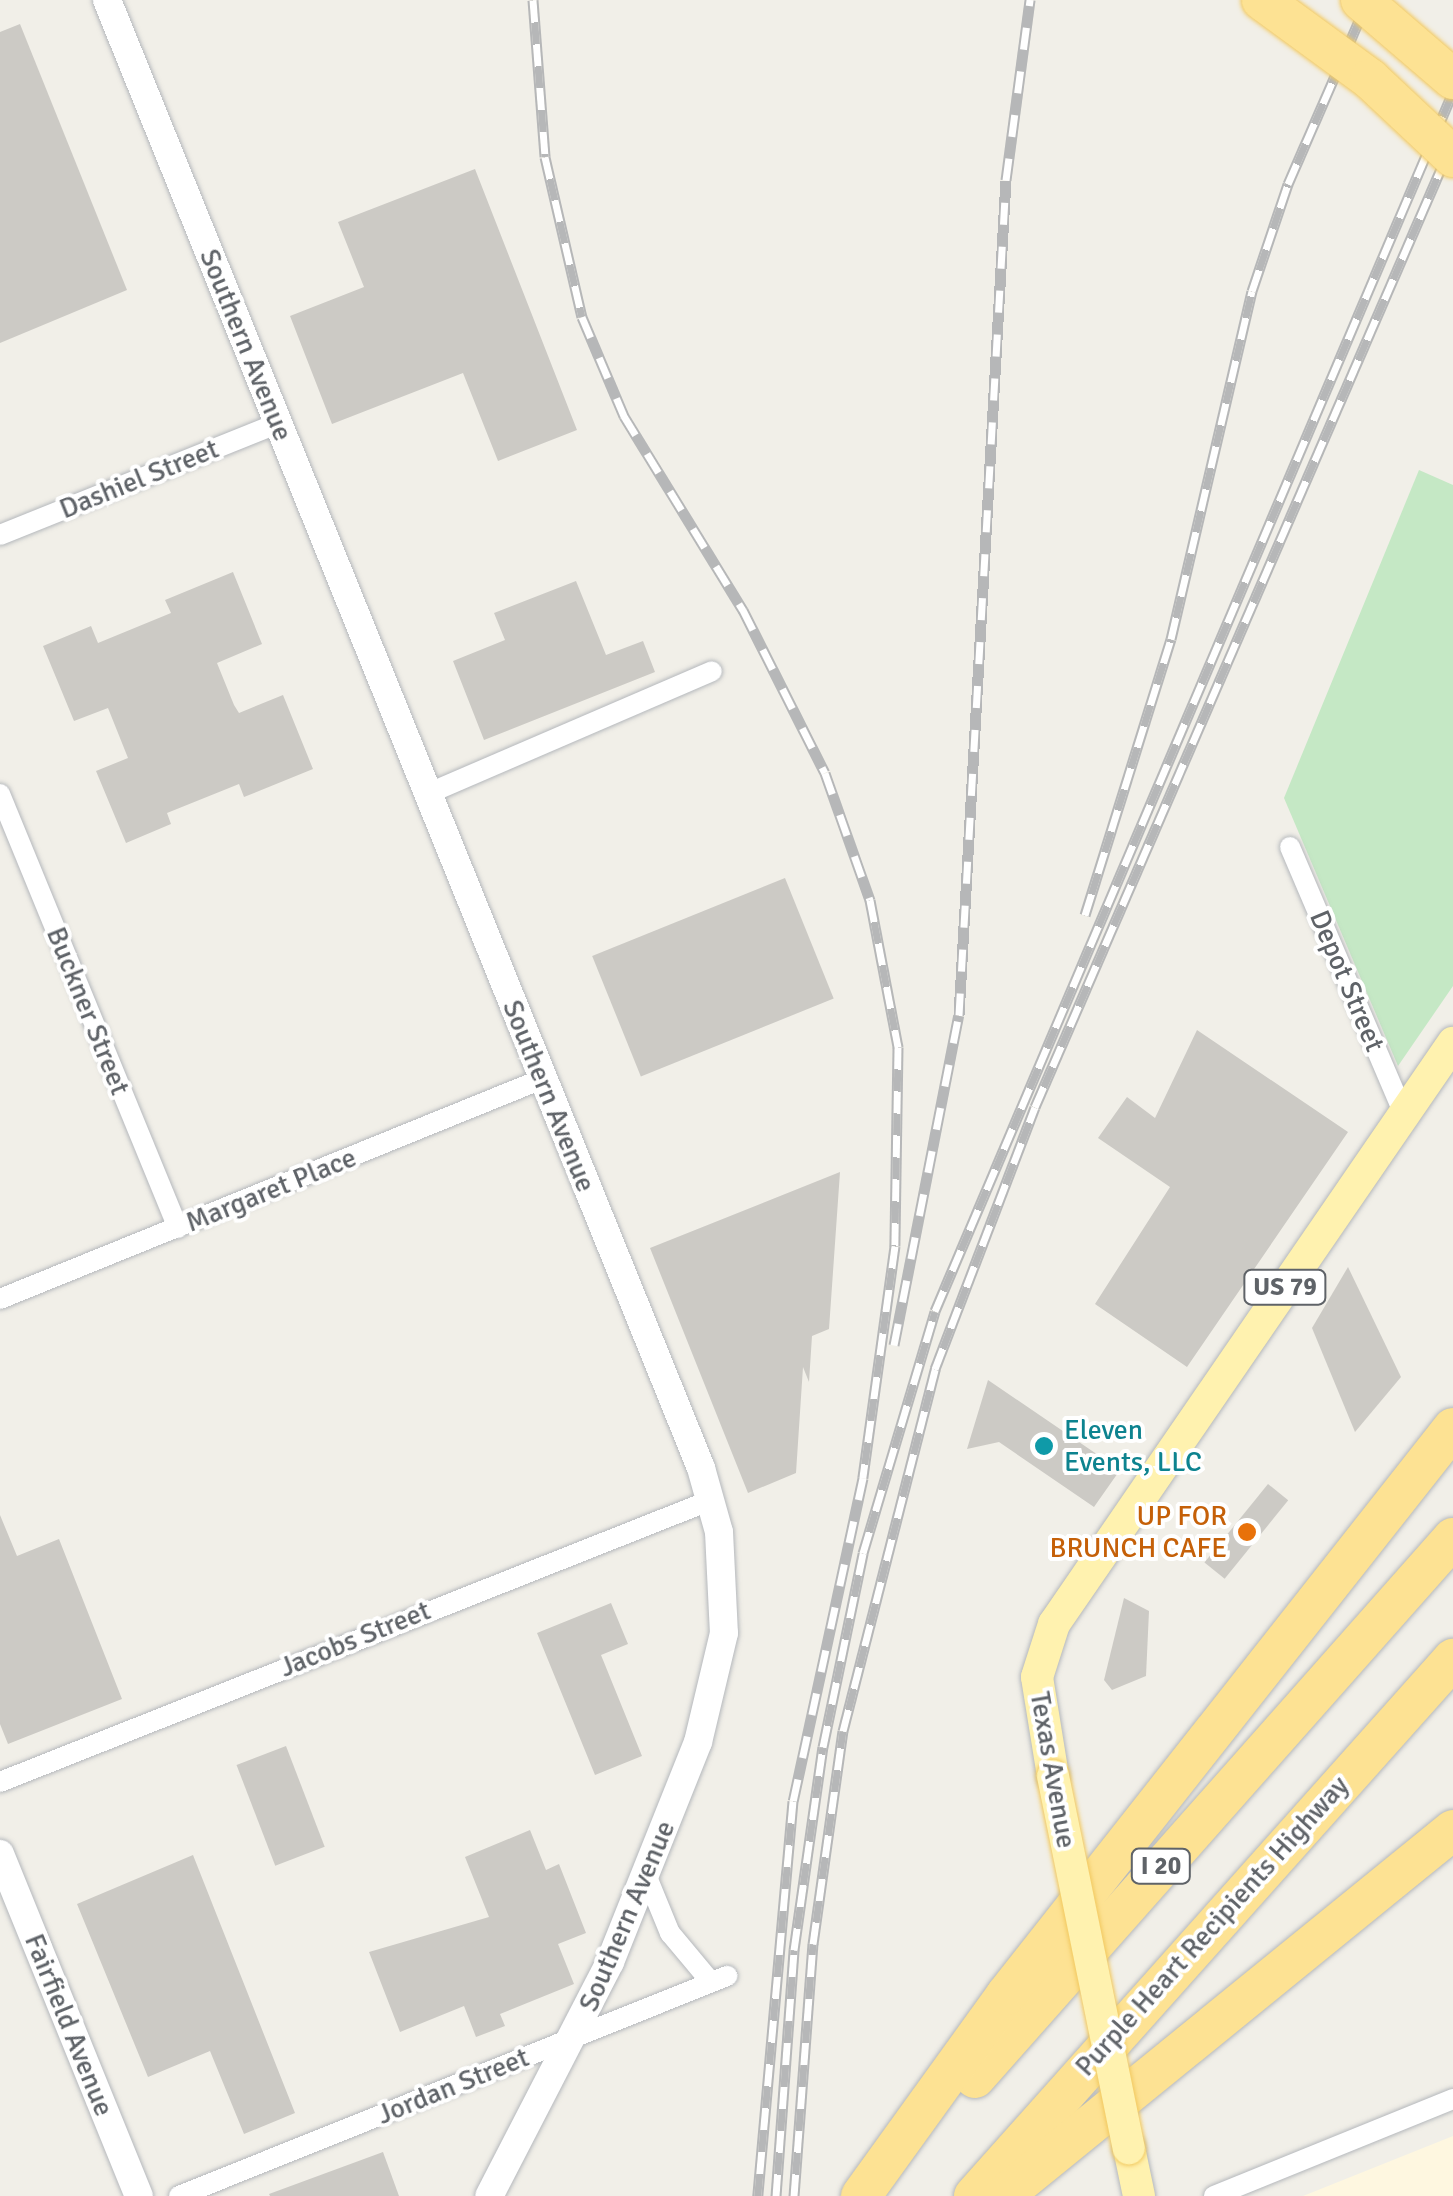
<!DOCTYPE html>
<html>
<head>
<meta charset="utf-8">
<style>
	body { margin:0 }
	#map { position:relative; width:1453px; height:2196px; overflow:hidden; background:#f1efe8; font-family:Signika,sans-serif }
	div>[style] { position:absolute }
	.commercial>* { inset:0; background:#fef7e0 }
	.green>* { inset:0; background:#c5e8c5 }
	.building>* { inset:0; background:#cccac5; transform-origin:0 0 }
	.roads { filter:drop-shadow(0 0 2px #b5b8bc) drop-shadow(0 0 2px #b5b8bc) }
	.minor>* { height:20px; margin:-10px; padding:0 10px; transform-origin:10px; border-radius:10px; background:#fff }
	.tertiary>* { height:28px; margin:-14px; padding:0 14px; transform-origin:14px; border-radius:14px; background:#fff }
	.primary>* { height:32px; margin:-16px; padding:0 16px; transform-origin:16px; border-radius:16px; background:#fff2af }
	.motorway>* { height:40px; margin:-20px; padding:0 20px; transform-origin:20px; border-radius:20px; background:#fde293 }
	.rail>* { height:11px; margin-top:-5.5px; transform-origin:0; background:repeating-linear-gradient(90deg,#fff 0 22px,#b6b7b8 0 44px); box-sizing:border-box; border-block:2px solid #b6b7b8 }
	.bridges { filter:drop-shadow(0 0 2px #f2c960) drop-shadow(0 0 2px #f2c960) }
	.primary-bridge>* { height:32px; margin:-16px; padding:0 16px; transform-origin:16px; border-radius:16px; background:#fff2af }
	.motorway-bridge>* { height:40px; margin:-20px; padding:0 20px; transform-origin:20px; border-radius:20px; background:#fde293 }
	.dots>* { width:28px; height:28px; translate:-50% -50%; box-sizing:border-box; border:5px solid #fff; border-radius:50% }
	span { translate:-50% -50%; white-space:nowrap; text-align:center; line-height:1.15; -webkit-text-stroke:8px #fff; paint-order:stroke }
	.shield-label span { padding:2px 8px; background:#fff; border:2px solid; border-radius:8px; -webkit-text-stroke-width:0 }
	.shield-label { font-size:25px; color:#5f6368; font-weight:700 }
	.street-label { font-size:28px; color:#5f6368 }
	.culture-label { font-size:28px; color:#0d838f }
	.left { translate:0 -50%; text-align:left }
	.food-label { font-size:28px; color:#c56008 }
	.right { translate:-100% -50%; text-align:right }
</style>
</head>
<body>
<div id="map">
	<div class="commercial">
		<div style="clip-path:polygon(1453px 2136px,1453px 2196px,1303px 2196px)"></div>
	</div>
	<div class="green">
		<div style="clip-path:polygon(1419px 470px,1453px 485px,1453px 986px,1398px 1066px,1284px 798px)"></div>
	</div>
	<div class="building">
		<div style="clip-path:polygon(20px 24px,127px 290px,0 343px,0 32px)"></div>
		<div style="clip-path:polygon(475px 169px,577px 430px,498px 461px,463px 373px,332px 424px,290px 316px,364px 287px,338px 222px)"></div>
		<div style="clip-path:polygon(233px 572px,262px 644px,217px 663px,234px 705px,239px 713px,283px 695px,313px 769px,244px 797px,239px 784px,167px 813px,171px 824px,126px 843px,96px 771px,128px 758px,108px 708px,74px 721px,43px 646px,91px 626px,98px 643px,171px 613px,165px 600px)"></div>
		<div style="clip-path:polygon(576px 581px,606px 655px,643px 641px,655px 672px,484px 740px,453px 661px,505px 640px,494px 613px)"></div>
		<div style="left:785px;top:878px;width:130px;height:208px;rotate:68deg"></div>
		<div style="clip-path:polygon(1197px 1030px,1348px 1132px,1187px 1367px,1095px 1304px,1170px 1187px,1098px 1138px,1127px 1097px,1155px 1118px)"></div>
		<div style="clip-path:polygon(840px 1172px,829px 1329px,812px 1336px,809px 1382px,803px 1367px,796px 1473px,748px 1493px,650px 1248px)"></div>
		<div style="clip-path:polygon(1348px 1267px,1401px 1377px,1355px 1432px,1312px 1328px)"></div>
		<div style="clip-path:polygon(988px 1380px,1120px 1470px,1094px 1507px,999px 1442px,967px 1449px)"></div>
		<div style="left:1268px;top:1484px;width:26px;height:101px;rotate:39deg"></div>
		<div style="clip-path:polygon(0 1515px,17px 1556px,59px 1539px,122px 1699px,8px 1744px,0 1724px)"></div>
		<div style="clip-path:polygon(1124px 1598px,1149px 1611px,1146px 1676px,1112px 1690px,1104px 1680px)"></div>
		<div style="clip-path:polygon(611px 1603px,628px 1644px,601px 1655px,642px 1756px,595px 1775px,537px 1633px)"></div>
		<div style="left:286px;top:1746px;width:108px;height:53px;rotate:69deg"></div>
		<div style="clip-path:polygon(530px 1830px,546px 1870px,559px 1864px,586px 1933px,558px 1944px,574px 1984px,500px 2014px,505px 2026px,476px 2037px,464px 2006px,400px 2032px,369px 1952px,489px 1917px,465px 1857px)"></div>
		<div style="clip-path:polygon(193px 1855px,295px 2113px,244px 2134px,210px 2051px,148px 2077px,77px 1904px)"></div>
		<div style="clip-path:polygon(383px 2152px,399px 2196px,270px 2196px,269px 2194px)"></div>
	</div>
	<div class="roads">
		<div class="minor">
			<div style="left:0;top:535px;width:300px;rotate:-21.9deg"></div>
			<div style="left:0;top:794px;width:469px;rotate:67.7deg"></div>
			<div style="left:427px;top:794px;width:310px;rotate:-23.3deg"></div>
			<div style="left:1290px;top:847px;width:290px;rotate:66.9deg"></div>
			<div style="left:0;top:1299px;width:585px;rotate:-22.09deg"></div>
			<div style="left:0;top:1782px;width:765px;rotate:-21.63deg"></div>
			<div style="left:647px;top:1877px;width:61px;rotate:67.7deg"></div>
			<div style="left:670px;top:1933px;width:64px;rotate:50.1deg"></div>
			<div style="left:179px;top:2196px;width:591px;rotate:-21.87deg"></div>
			<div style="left:1214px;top:2196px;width:258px;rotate:-22.1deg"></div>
		</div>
		<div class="tertiary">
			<div style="left:107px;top:0;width:1584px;rotate:67.97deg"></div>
			<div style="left:701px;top:1468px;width:66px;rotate:74.3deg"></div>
			<div style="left:719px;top:1532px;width:101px;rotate:87.2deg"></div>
			<div style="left:724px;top:1633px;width:112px;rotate:103.4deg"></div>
			<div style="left:698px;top:1742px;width:237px;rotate:111.8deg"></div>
			<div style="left:610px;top:1962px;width:263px;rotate:117.3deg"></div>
			<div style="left:0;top:1854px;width:369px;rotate:67.9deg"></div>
		</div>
		<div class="primary">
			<div style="left:1053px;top:1776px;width:100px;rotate:-99.2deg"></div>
			<div style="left:1037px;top:1677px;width:56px;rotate:-72.2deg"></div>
			<div style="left:1054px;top:1624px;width:705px;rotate:-55.52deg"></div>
			<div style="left:1129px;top:2148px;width:49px;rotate:78.2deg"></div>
		</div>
		<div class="motorway">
			<div style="left:975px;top:2078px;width:721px;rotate:-48.49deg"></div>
			<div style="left:861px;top:2196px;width:248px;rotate:-54.2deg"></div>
			<div style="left:1006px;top:1995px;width:722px;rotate:-51.75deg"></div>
			<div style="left:974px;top:2196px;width:720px;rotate:-48.27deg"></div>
			<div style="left:1003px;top:2196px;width:580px;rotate:-39.12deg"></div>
		</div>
	</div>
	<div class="rail">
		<div style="left:533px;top:0;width:157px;rotate:85.6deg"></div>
		<div style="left:545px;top:157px;width:164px;rotate:77deg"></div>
		<div style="left:582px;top:317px;width:108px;rotate:67deg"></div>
		<div style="left:624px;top:416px;width:228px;rotate:58.5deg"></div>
		<div style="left:743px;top:610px;width:182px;rotate:63.3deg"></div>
		<div style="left:825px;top:773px;width:135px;rotate:70.5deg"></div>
		<div style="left:870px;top:900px;width:150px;rotate:79.2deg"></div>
		<div style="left:898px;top:1047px;width:199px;rotate:90.9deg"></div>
		<div style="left:895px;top:1246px;width:234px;rotate:97.9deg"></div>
		<div style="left:863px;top:1478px;width:330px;rotate:102.2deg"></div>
		<div style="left:793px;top:1801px;width:397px;rotate:95.1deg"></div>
		<div style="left:1085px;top:915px;width:289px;rotate:-72.7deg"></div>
		<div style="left:1171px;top:639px;width:357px;rotate:-76.9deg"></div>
		<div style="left:1252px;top:291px;width:113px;rotate:-71.4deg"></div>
		<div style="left:1288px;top:184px;width:201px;rotate:-66.5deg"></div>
		<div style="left:894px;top:1345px;width:336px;rotate:-78.9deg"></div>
		<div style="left:959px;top:1015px;width:836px;rotate:-86.78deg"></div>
		<div style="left:1006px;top:180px;width:182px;rotate:-82.4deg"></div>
		<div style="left:776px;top:2196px;width:247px;rotate:-85.8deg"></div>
		<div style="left:794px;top:1950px;width:205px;rotate:-81.9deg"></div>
		<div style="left:823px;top:1747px;width:198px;rotate:-78.3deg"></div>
		<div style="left:863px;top:1553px;width:252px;rotate:-73.4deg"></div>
		<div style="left:935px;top:1311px;width:1324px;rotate:-66.98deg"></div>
		<div style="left:794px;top:2196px;width:253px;rotate:-85.7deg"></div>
		<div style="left:813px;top:1944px;width:215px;rotate:-82deg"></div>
		<div style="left:843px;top:1731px;width:374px;rotate:-75.7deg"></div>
		<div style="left:935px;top:1369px;width:280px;rotate:-69.1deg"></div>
		<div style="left:1035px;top:1107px;width:1053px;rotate:-66.6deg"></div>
	</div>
	<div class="bridges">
		<div class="primary-bridge">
			<div style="left:1053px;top:1776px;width:380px;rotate:78.5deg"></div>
		</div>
		<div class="motorway-bridge">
			<div style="left:1262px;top:0;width:134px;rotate:36.2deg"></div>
			<div style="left:1370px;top:79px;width:114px;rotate:43.2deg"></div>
			<div style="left:1361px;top:0;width:121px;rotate:40.7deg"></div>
		</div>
	</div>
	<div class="dots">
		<div style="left:1044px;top:1446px;background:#0f9aa8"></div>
		<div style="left:1247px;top:1532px;background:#e8710a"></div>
	</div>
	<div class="shield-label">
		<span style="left:1285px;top:1287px">US 79</span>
		<span style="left:1161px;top:1866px">I 20</span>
	</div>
	<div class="street-label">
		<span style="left:246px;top:345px;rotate:68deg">Southern Avenue</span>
		<span style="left:139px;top:479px;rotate:-22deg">Dashiel Street</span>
		<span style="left:1347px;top:981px;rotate:67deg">Depot Street</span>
		<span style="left:88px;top:1011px;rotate:68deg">Buckner Street</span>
		<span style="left:549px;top:1096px;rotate:68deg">Southern Avenue</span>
		<span style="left:271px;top:1190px;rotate:-22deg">Margaret Place</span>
		<span style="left:355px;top:1639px;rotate:-22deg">Jacobs Street</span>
		<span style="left:1053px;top:1770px;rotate:80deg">Texas Avenue</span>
		<span style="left:627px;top:1916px;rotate:-67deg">Southern Avenue</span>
		<span style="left:1212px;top:1926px;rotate:-48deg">Purple Heart Recipients Highway</span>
		<span style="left:69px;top:2025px;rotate:68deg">Fairfield Avenue</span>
		<span style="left:453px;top:2086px;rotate:-22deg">Jordan Street</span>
	</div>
	<div class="culture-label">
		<span class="left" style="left:1064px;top:1446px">Eleven<br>Events, LLC</span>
	</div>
	<div class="food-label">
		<span class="right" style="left:1227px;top:1532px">UP FOR<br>BRUNCH CAFE</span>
	</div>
</div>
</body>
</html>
